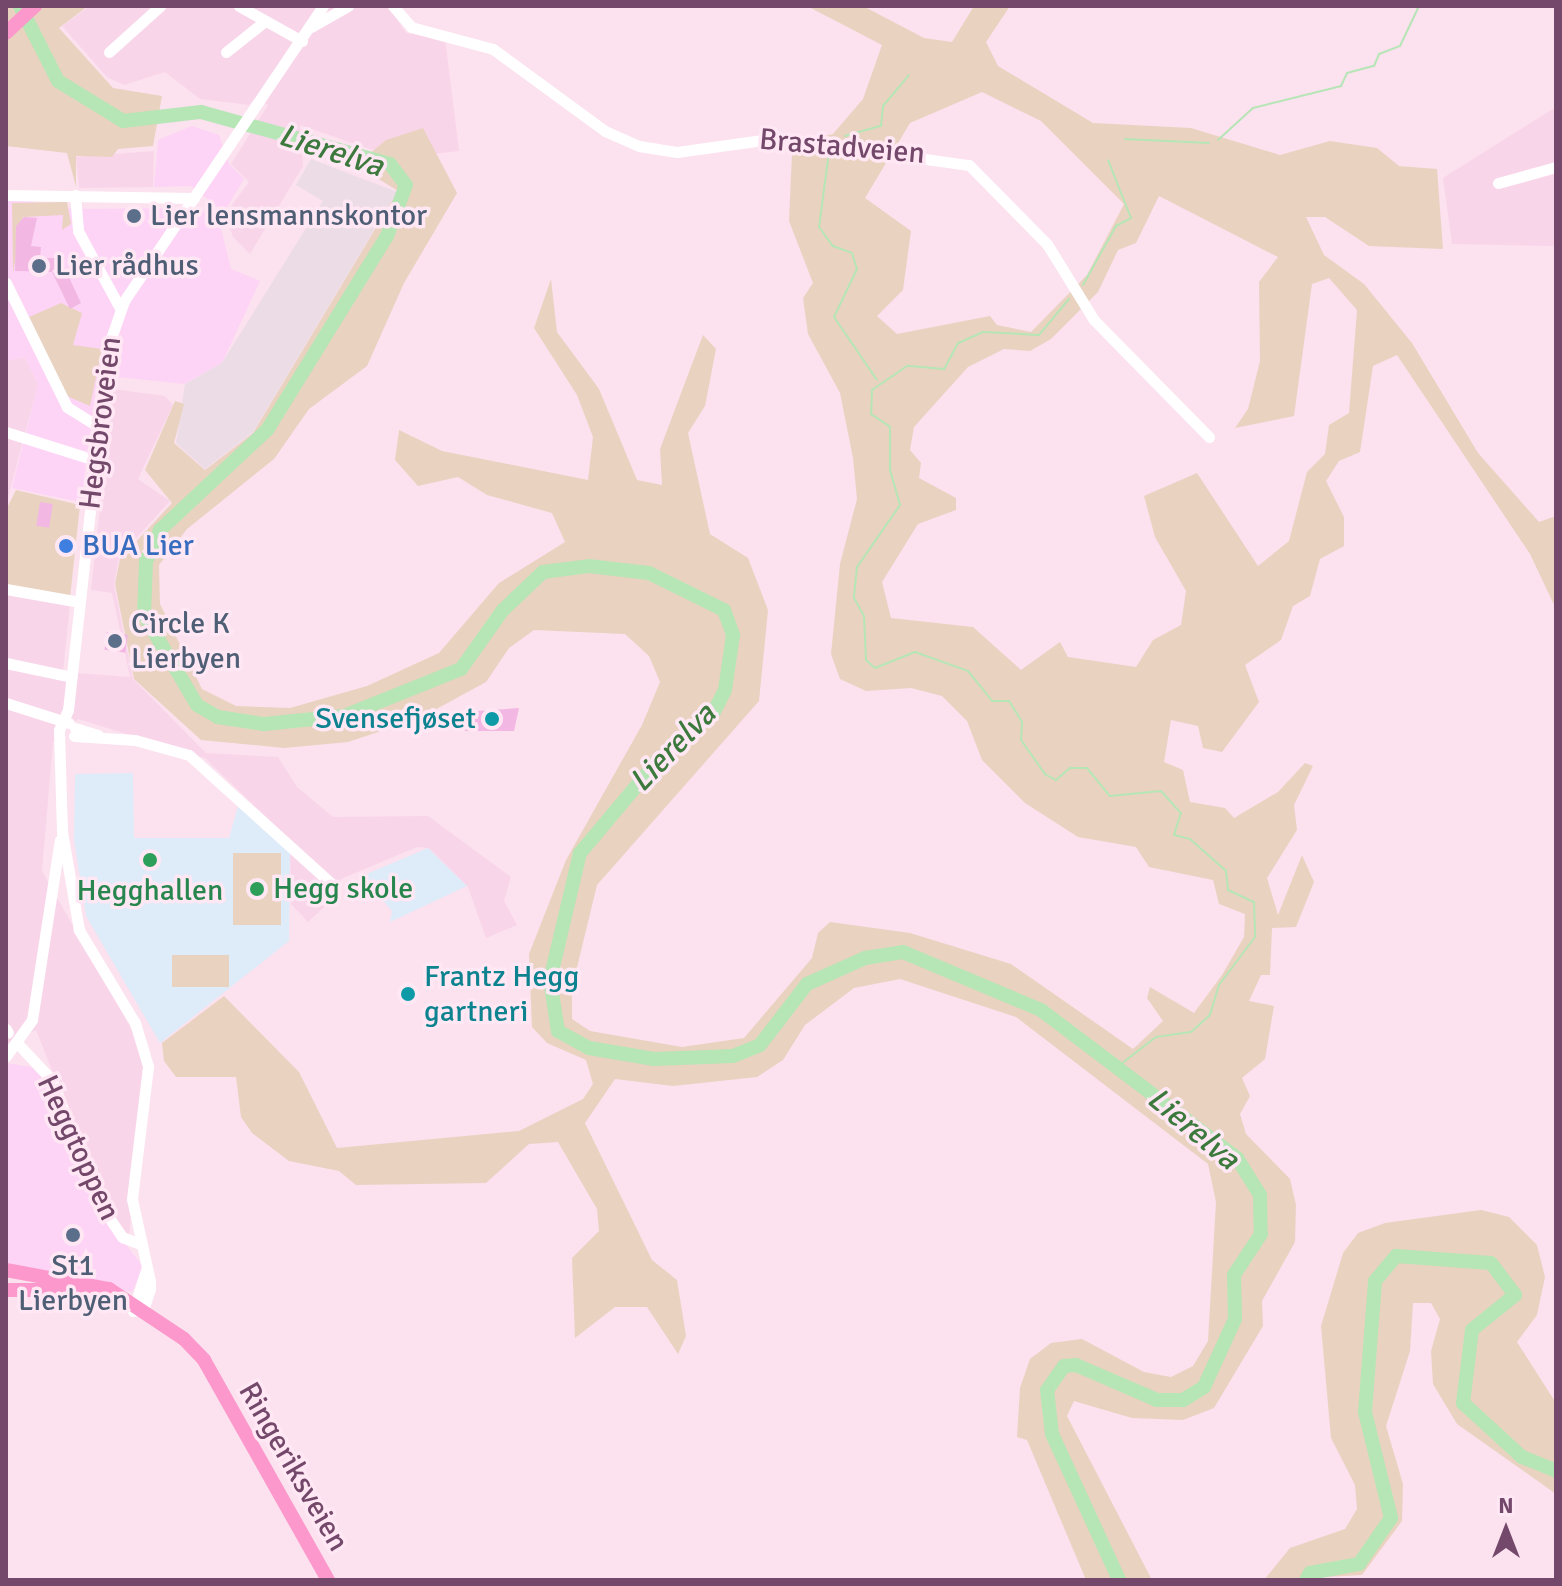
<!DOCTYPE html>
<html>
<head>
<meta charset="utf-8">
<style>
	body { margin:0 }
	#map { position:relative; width:1562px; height:1586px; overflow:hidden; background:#fce1ef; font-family:Signika,sans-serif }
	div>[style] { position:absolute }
	.residential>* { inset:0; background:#f9d5ea }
	.commercial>* { inset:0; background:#fdd4f6 }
	.industrial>* { inset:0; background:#ebdce6 }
	.education>* { inset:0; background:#deebf8 }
	.green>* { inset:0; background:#e9d3c0; transform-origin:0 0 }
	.stream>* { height:2px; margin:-1px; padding:0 1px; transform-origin:1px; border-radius:1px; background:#b6e5b6 }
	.river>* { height:14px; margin:-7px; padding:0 7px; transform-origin:7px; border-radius:7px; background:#b6e5b6 }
	.building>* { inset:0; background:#f2b8e3; transform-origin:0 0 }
	.minor>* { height:11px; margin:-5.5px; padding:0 5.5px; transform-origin:5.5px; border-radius:5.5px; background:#fff }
	.major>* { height:14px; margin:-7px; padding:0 7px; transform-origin:7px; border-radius:7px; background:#fc98cb }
	.dots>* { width:22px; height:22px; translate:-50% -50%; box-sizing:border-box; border:4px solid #ffe7f4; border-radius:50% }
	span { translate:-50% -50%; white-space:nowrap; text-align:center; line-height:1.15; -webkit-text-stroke:7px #ffe7f4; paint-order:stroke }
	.street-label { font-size:30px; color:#73486a }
	.service-label { font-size:30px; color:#4e5e75 }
	.left { translate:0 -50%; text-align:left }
	.shop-label { font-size:30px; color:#366cbe }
	.culture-label { font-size:30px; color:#0d838f }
	.right { translate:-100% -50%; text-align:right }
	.leisure-label { font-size:30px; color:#27864d }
	.water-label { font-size:32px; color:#3c793d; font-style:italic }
	.frame { position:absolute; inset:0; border:8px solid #73486a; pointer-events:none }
	.north { position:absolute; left:1466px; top:1490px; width:80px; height:80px; -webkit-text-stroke:6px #ffe7f4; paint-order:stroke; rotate:0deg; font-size:22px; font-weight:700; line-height:32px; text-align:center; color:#73486a }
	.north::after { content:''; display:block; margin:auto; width:28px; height:36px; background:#73486a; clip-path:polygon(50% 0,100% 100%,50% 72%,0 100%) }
</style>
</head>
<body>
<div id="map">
	<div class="residential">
		<div style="clip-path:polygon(90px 6px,388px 6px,406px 33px,445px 39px,459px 151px,396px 158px,300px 125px,303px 166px,250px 254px,233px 237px,225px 214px,249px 182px,231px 164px,268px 105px,255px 98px,249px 105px,200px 99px,165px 72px,124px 85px,107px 77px,62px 26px)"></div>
		<div style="clip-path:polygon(1556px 107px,1556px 246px,1452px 244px,1443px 178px)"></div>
		<div style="clip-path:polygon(154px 151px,153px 187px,79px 188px,76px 157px)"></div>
		<div style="clip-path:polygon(25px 357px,38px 384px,6px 505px,6px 361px)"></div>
		<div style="clip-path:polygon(113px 389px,165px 396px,173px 405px,138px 479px,170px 501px,119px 557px,114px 585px,133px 679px,206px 753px,278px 757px,297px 787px,333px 817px,428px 816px,511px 877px,504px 901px,517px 925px,486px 938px,468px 887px,429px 848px,417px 847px,341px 879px,336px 896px,308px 922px,291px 904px,290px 840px,205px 758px,78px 719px,53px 742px,42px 871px,138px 1041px,145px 1076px,129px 1236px,107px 1208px,36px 1030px,6px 1044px,6px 591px,70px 604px,63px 672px,130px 677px,112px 593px,91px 590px)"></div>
	</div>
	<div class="commercial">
		<div style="clip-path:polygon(192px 126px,219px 135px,229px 164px,244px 179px,224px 212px,191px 186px,154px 187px,158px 140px)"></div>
		<div style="clip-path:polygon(6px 197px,73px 209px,197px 208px,219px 220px,231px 269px,260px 281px,222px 363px,184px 384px,98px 375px,81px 502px,12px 488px,38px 384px,25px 357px,6px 361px)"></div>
		<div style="clip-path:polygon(6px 1063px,31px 1067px,51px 1086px,96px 1205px,143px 1267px,132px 1292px,6px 1263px)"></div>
	</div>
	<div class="industrial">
		<div style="clip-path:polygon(311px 159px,397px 192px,253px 432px,205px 469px,176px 443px,185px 384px,222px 363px,323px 201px,296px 185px)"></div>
	</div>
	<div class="education">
		<div style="clip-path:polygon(133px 773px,134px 838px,229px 838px,239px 803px,290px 853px,289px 941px,160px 1043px,86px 916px,74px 840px,75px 774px)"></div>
		<div style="clip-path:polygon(428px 848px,467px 886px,390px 922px,392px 911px,362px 876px)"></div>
	</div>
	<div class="green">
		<div style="clip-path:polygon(6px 6px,88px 6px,59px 28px,113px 88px,162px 96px,153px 146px,118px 149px,112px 157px,76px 156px,76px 187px,67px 153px,6px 146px)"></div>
		<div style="clip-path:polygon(evenodd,807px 6px,863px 6px,924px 38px,952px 42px,974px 6px,1010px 6px,986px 42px,998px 66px,1093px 123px,1191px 128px,1280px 155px,1330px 141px,1377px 148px,1399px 166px,1437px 169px,1443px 249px,1369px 246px,1325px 217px,1306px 217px,1324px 255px,1364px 284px,1412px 343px,1478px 453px,1539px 522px,1556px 516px,1556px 609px,1530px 554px,1397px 355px,1373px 366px,1360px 452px,1339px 461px,1326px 481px,1344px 517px,1344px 546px,1320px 559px,1310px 596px,1293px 606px,1281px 640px,1245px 665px,1259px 702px,1222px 752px,1203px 748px,1198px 726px,1171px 720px,1164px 762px,1183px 770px,1190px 802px,1225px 808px,1234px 818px,1278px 792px,1305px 763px,1313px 766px,1294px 805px,1297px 830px,1267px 878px,1278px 915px,1302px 855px,1314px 882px,1296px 927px,1272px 928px,1270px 975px,1261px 975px,1249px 1001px,1274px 1006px,1265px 1059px,1242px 1078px,1250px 1096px,1240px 1114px,1246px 1134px,1290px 1179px,1296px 1205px,1295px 1242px,1262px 1301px,1263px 1326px,1214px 1408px,1183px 1420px,1132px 1418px,1074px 1401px,1067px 1416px,1152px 1580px,1086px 1580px,1027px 1440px,1017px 1437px,1020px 1388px,1030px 1359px,1051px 1343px,1082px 1339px,1144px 1372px,1171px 1377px,1193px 1366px,1208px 1341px,1216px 1202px,1208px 1164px,1016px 1017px,900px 979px,854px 988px,805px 1025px,783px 1060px,757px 1077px,673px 1086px,615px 1079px,585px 1123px,652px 1260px,677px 1280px,686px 1336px,678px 1354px,647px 1307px,615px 1307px,575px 1338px,572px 1258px,599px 1231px,597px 1209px,558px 1142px,529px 1144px,486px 1183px,356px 1185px,339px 1171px,289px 1161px,252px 1133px,241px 1117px,236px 1077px,176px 1077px,164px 1061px,162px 1043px,224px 996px,299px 1072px,337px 1148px,519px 1131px,583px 1099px,593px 1084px,586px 1060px,547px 1043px,532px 1027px,529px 954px,566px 860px,642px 725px,660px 682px,649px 656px,625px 634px,534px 630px,509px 648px,486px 682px,420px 718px,348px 742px,284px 748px,201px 740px,134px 679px,115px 584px,120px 559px,172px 503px,145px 470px,175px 401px,184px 404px,174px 443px,205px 470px,253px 433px,398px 191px,356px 165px,386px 140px,423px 128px,457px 193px,404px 283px,367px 366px,309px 409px,274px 459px,187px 529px,159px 565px,160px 604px,202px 689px,236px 706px,290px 708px,367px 686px,439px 653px,499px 583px,565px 542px,552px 513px,487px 495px,458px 477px,418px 486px,395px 460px,399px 430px,442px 451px,588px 480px,593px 437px,577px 395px,534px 328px,551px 279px,557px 332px,599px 389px,637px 480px,662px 485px,660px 449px,703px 335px,716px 349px,705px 406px,688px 433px,710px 534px,748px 558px,768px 610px,759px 701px,597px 885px,572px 988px,572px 1019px,590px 1031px,682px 1047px,744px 1038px,812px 958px,818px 933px,830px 922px,910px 933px,1011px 964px,1133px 1049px,1163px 1021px,1147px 998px,1150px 987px,1194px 1013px,1222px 975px,1244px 937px,1245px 914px,1219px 904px,1213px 880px,1149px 867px,1136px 847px,1078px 837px,1025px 803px,982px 760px,967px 721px,942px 696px,911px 688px,866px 691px,840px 679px,831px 654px,840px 564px,857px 499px,853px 458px,840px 393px,808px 334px,803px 298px,813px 283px,789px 221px,792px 153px,778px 148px,833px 134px,863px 99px,882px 45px,807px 6px,982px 92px,1041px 121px,1124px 204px,1087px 275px,1031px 332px,997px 325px,990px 316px,897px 334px,877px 316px,903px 290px,911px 231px,865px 198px,910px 123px,982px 92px,807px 6px,1159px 196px,1278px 257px,1259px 282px,1260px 361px,1248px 409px,1235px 428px,1294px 416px,1312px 284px,1329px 278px,1357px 310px,1349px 413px,1329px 425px,1325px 454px,1307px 472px,1289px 541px,1258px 566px,1197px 473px,1144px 496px,1155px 537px,1186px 591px,1181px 625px,1153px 640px,1136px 667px,1068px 657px,1060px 642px,1021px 670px,973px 627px,891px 618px,882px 582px,918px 524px,956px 510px,956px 498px,919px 478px,921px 463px,910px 450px,914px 427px,968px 367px,1004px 349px,1030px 351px,1051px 339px,1098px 292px,1118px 250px,1136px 243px,1159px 196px)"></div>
		<div style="clip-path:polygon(12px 203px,67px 202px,71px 224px,62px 230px,63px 215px,23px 217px,13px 273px)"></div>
		<div style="clip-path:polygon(61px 303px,82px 313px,73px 345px,102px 349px,90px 406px,67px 396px,29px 317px)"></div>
		<div style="clip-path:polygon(16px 490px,80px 505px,70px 598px,6px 584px,6px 510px)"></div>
		<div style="left:281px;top:853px;width:72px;height:48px;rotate:90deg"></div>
		<div style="left:172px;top:955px;width:57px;height:32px"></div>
		<div style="clip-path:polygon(1481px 1210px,1509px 1217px,1537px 1245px,1545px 1277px,1537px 1315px,1517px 1342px,1556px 1403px,1556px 1494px,1457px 1424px,1433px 1384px,1431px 1351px,1440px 1319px,1431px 1303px,1413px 1303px,1410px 1351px,1386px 1426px,1403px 1484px,1402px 1521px,1362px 1575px,1264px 1580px,1290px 1548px,1345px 1529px,1357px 1509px,1355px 1485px,1331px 1438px,1321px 1326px,1343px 1253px,1358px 1233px,1385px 1223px)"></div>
	</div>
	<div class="stream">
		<div style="left:845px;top:136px;width:37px;rotate:-16deg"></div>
		<div style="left:881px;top:126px;width:20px;rotate:-84deg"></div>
		<div style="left:883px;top:106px;width:40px;rotate:-50deg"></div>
		<div style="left:1125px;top:139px;width:84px;rotate:2.7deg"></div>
		<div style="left:1218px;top:140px;width:47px;rotate:-42.4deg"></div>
		<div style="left:1253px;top:108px;width:91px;rotate:-14deg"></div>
		<div style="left:1341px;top:86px;width:14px;rotate:-65deg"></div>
		<div style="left:1347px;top:73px;width:28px;rotate:-15deg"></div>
		<div style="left:1374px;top:66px;width:13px;rotate:-67deg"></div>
		<div style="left:1379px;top:54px;width:22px;rotate:-21deg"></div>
		<div style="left:1400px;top:46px;width:44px;rotate:-64.6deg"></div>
		<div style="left:828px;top:159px;width:69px;rotate:97.5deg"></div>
		<div style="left:819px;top:227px;width:24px;rotate:54deg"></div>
		<div style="left:833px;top:246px;width:20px;rotate:20deg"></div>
		<div style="left:852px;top:253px;width:17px;rotate:73deg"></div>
		<div style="left:857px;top:269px;width:53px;rotate:115.6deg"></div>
		<div style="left:834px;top:317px;width:76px;rotate:55.7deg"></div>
		<div style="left:1083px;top:285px;width:68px;rotate:-60.8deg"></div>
		<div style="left:1116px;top:226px;width:17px;rotate:-28deg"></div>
		<div style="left:1131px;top:218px;width:62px;rotate:-111.6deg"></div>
		<div style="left:1069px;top:299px;width:47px;rotate:129.8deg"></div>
		<div style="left:1039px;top:335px;width:56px;rotate:-176.9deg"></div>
		<div style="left:983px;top:332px;width:27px;rotate:156deg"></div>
		<div style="left:958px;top:343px;width:30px;rotate:118deg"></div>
		<div style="left:944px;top:369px;width:37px;rotate:-175deg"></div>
		<div style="left:907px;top:366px;width:42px;rotate:145.6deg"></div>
		<div style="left:872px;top:390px;width:24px;rotate:92deg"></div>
		<div style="left:871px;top:414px;width:23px;rotate:34deg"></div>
		<div style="left:890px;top:427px;width:43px;rotate:90deg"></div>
		<div style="left:890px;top:470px;width:36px;rotate:74deg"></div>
		<div style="left:900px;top:505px;width:75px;rotate:124.7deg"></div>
		<div style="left:857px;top:567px;width:31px;rotate:96deg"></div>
		<div style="left:854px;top:598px;width:21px;rotate:61deg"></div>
		<div style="left:864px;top:616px;width:44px;rotate:87.4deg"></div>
		<div style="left:866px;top:660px;width:12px;rotate:42deg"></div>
		<div style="left:875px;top:668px;width:43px;rotate:-21.8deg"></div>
		<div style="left:915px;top:652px;width:56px;rotate:19.7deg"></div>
		<div style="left:968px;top:671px;width:38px;rotate:51deg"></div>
		<div style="left:992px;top:701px;width:17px"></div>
		<div style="left:1009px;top:701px;width:25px;rotate:58deg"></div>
		<div style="left:1022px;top:722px;width:18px;rotate:93deg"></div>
		<div style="left:1021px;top:740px;width:42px;rotate:54.8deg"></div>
		<div style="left:1045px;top:774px;width:13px;rotate:29deg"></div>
		<div style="left:1056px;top:780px;width:18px;rotate:-41deg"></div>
		<div style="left:1070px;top:768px;width:17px"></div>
		<div style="left:1087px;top:768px;width:36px;rotate:51deg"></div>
		<div style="left:1110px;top:796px;width:51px;rotate:-5.6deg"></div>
		<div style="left:1161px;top:791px;width:30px;rotate:48deg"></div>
		<div style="left:1181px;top:813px;width:23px;rotate:108deg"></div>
		<div style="left:1174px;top:835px;width:16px;rotate:14deg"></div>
		<div style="left:1190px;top:839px;width:48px;rotate:41.6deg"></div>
		<div style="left:1226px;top:871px;width:19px;rotate:84deg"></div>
		<div style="left:1228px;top:890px;width:29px;rotate:25deg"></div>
		<div style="left:1254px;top:902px;width:35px;rotate:88deg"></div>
		<div style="left:1255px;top:937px;width:60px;rotate:126.9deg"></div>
		<div style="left:1219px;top:985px;width:31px;rotate:107deg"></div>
		<div style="left:1210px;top:1015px;width:25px;rotate:138deg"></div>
		<div style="left:1191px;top:1032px;width:35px;rotate:172deg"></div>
		<div style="left:1156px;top:1037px;width:49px;rotate:142.4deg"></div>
	</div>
	<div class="river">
		<div style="left:20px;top:6px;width:84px;rotate:63.1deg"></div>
		<div style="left:58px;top:81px;width:76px;rotate:31.6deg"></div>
		<div style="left:123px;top:121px;width:79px;rotate:-6.6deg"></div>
		<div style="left:201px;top:112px;width:196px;rotate:15.4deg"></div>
		<div style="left:390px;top:164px;width:26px;rotate:53deg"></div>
		<div style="left:406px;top:185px;width:54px;rotate:110.4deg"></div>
		<div style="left:387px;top:236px;width:227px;rotate:121.7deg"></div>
		<div style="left:268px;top:429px;width:148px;rotate:136.9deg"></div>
		<div style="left:160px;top:530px;width:34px;rotate:114deg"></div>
		<div style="left:146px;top:561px;width:54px;rotate:92.1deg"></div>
		<div style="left:144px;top:615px;width:104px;rotate:59.5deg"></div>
		<div style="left:197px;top:705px;width:24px;rotate:30deg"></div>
		<div style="left:218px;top:717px;width:47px;rotate:8.7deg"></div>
		<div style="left:264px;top:724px;width:80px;rotate:-5.7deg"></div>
		<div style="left:344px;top:716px;width:126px;rotate:-21.9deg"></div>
		<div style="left:461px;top:669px;width:72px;rotate:-54.6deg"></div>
		<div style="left:503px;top:610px;width:55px;rotate:-43.5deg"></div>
		<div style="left:543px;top:572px;width:46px;rotate:-7.4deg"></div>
		<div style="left:589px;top:566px;width:60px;rotate:6.7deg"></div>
		<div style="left:649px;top:573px;width:84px;rotate:26.3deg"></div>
		<div style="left:724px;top:610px;width:27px;rotate:70deg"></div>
		<div style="left:733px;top:635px;width:56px;rotate:98.3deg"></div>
		<div style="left:725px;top:690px;width:25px;rotate:117deg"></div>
		<div style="left:714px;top:712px;width:72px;rotate:139.5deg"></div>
		<div style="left:659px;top:759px;width:123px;rotate:130deg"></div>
		<div style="left:580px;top:853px;width:130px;rotate:103.3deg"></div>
		<div style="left:550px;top:980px;width:52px;rotate:81.1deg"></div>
		<div style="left:558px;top:1031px;width:35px;rotate:29deg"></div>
		<div style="left:589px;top:1048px;width:66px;rotate:9.6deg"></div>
		<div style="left:654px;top:1059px;width:79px;rotate:-2.2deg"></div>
		<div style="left:733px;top:1056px;width:29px;rotate:-22deg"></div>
		<div style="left:760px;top:1045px;width:77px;rotate:-52.4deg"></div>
		<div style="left:807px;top:984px;width:64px;rotate:-24.1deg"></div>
		<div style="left:865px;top:958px;width:38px;rotate:-9deg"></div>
		<div style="left:903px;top:952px;width:150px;rotate:22.8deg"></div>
		<div style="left:1041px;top:1010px;width:246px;rotate:37.1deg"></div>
		<div style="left:1237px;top:1158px;width:44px;rotate:58.1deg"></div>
		<div style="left:1260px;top:1195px;width:39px;rotate:89deg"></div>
		<div style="left:1261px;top:1234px;width:49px;rotate:123.4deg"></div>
		<div style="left:1234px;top:1275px;width:44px;rotate:88.7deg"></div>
		<div style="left:1235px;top:1319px;width:75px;rotate:114.5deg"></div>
		<div style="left:1204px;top:1387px;width:25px;rotate:148deg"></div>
		<div style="left:1183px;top:1400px;width:26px;rotate:180deg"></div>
		<div style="left:1157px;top:1400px;width:88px;rotate:-156.6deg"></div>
		<div style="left:1076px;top:1365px;width:12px;rotate:175deg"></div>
		<div style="left:1064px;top:1366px;width:29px;rotate:125deg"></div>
		<div style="left:1047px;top:1390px;width:44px;rotate:83.5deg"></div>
		<div style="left:1052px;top:1434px;width:161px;rotate:65.3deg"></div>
		<div style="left:1306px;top:1580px;width:8px;rotate:-60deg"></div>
		<div style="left:1310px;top:1573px;width:50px;rotate:-10.4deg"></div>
		<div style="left:1359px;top:1564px;width:56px;rotate:-55.2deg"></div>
		<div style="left:1391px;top:1518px;width:109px;rotate:-103.8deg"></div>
		<div style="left:1365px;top:1412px;width:131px;rotate:-85.6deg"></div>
		<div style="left:1375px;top:1281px;width:33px;rotate:-50deg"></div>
		<div style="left:1396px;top:1256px;width:95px;rotate:4.2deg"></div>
		<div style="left:1491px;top:1263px;width:40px;rotate:53deg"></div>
		<div style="left:1515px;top:1295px;width:55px;rotate:140.9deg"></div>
		<div style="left:1472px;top:1330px;width:74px;rotate:97deg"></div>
		<div style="left:1463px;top:1403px;width:80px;rotate:42.5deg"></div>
		<div style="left:1522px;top:1457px;width:37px;rotate:22deg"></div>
	</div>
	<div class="building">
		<div style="clip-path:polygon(24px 217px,37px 218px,31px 246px,41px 247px,40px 258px,60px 258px,81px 303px,70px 309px,52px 272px,15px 271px,16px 226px)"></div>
		<div style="left:40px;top:502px;width:13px;height:24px;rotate:9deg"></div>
		<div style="left:107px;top:632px;width:21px;height:18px;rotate:8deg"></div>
		<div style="clip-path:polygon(519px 708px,514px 731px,465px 731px,463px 712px)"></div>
	</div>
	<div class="minor">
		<div style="left:239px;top:6px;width:72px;rotate:29.1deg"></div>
		<div style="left:393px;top:6px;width:28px;rotate:49deg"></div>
		<div style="left:411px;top:27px;width:85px;rotate:15deg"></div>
		<div style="left:493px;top:49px;width:139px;rotate:36.2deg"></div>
		<div style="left:605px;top:131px;width:37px;rotate:24deg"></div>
		<div style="left:639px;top:146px;width:38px;rotate:9deg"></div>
		<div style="left:677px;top:152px;width:100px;rotate:-8deg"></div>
		<div style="left:776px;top:138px;width:195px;rotate:8deg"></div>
		<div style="left:969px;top:165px;width:111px;rotate:45.4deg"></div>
		<div style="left:1047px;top:244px;width:89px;rotate:58.3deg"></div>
		<div style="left:1094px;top:320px;width:164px;rotate:45.5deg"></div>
		<div style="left:311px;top:27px;width:43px;rotate:-29.6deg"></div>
		<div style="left:109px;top:52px;width:69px;rotate:-42deg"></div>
		<div style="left:226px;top:52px;width:50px;rotate:-38.5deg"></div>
		<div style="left:1498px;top:183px;width:60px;rotate:-15.4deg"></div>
		<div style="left:6px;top:195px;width:188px;rotate:0.9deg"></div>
		<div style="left:75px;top:195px;width:36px;rotate:85deg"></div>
		<div style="left:78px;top:231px;width:88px;rotate:61.4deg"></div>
		<div style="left:6px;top:283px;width:138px;rotate:63.8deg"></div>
		<div style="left:67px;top:407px;width:36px;rotate:32deg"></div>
		<div style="left:6px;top:432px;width:93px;rotate:17.5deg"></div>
		<div style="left:6px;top:589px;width:75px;rotate:10deg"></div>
		<div style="left:6px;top:663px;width:67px;rotate:12deg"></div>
		<div style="left:6px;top:703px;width:66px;rotate:17.6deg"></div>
		<div style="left:75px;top:728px;width:24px;rotate:17deg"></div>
		<div style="left:74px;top:736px;width:61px;rotate:3.8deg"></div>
		<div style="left:135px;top:740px;width:56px;rotate:15.5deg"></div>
		<div style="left:189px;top:755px;width:193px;rotate:42.1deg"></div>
		<div style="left:6px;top:1029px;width:4px;rotate:63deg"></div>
		<div style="left:19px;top:1045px;width:48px;rotate:46.7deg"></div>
		<div style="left:52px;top:1080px;width:129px;rotate:69.2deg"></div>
		<div style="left:98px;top:1201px;width:43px;rotate:56.3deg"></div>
		<div style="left:122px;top:1237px;width:19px;rotate:21deg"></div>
		<div style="left:6px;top:1056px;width:44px;rotate:-54.2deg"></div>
		<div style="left:32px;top:1020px;width:182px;rotate:-81.2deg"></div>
		<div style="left:146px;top:1270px;width:43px;rotate:107.6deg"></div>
		<div style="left:133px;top:1311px;width:12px;rotate:-20deg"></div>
		<div style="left:144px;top:1307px;width:19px;rotate:-72deg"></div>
		<div style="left:150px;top:1289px;width:8px;rotate:-90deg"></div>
		<div style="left:150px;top:1281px;width:84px;rotate:-102.4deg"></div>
		<div style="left:132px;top:1199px;width:134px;rotate:-83.1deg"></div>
		<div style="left:148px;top:1066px;width:45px;rotate:-106.8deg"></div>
		<div style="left:135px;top:1023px;width:109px;rotate:-121.1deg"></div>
		<div style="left:79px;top:930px;width:99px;rotate:-99.8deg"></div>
		<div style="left:62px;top:832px;width:102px;rotate:-91.7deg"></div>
		<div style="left:59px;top:730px;width:22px;rotate:-66deg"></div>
		<div style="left:68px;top:710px;width:365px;rotate:-83.7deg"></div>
		<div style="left:108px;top:347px;width:49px;rotate:-70.8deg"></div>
		<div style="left:124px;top:301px;width:356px;rotate:-56deg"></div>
	</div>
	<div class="major">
		<div style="left:6px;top:33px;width:40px;rotate:-43deg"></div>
		<div style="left:6px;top:1270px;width:105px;rotate:10.5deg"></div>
		<div style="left:109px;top:1289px;width:90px;rotate:33.7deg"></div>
		<div style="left:184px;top:1339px;width:29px;rotate:46deg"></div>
		<div style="left:204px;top:1360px;width:253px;rotate:60.6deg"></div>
		<div style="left:6px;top:1290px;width:77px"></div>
	</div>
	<div class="dots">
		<div style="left:134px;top:216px;background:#5c6f8a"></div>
		<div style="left:39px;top:266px;background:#5c6f8a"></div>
		<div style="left:66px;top:546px;background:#3f7fe0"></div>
		<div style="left:115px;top:641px;background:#5c6f8a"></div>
		<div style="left:492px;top:719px;background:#0f9aa8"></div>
		<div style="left:150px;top:860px;background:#2e9e5b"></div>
		<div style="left:257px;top:889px;background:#2e9e5b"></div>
		<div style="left:408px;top:994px;background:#0f9aa8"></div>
		<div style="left:73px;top:1235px;background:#5c6f8a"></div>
	</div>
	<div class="street-label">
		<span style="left:842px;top:147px;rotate:5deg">Brastadveien</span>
		<span style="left:101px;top:423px;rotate:-83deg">Hegsbroveien</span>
		<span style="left:78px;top:1148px;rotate:65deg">Heggtoppen</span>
		<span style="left:293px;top:1467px;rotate:60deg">Ringeriksveien</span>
	</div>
	<div class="service-label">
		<span class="left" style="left:150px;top:216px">Lier lensmannskontor</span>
		<span class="left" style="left:55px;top:266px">Lier rådhus</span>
		<span class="left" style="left:131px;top:641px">Circle K<br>Lierbyen</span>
		<span style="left:73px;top:1283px">St1<br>Lierbyen</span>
	</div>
	<div class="shop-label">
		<span class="left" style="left:82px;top:546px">BUA Lier</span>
	</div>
	<div class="culture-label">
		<span class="right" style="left:476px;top:719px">Svensefjøset</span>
		<span class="left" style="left:424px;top:994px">Frantz Hegg<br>gartneri</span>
	</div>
	<div class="leisure-label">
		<span class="left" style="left:273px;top:889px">Hegg skole</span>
		<span style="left:150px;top:891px">Hegghallen</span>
	</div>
	<div class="water-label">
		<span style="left:331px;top:151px;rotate:18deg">Lierelva</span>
		<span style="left:673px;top:748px;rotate:-46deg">Lierelva</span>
		<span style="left:1193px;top:1129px;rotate:40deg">Lierelva</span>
	</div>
	<div class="frame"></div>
	<div class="north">N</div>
</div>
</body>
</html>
